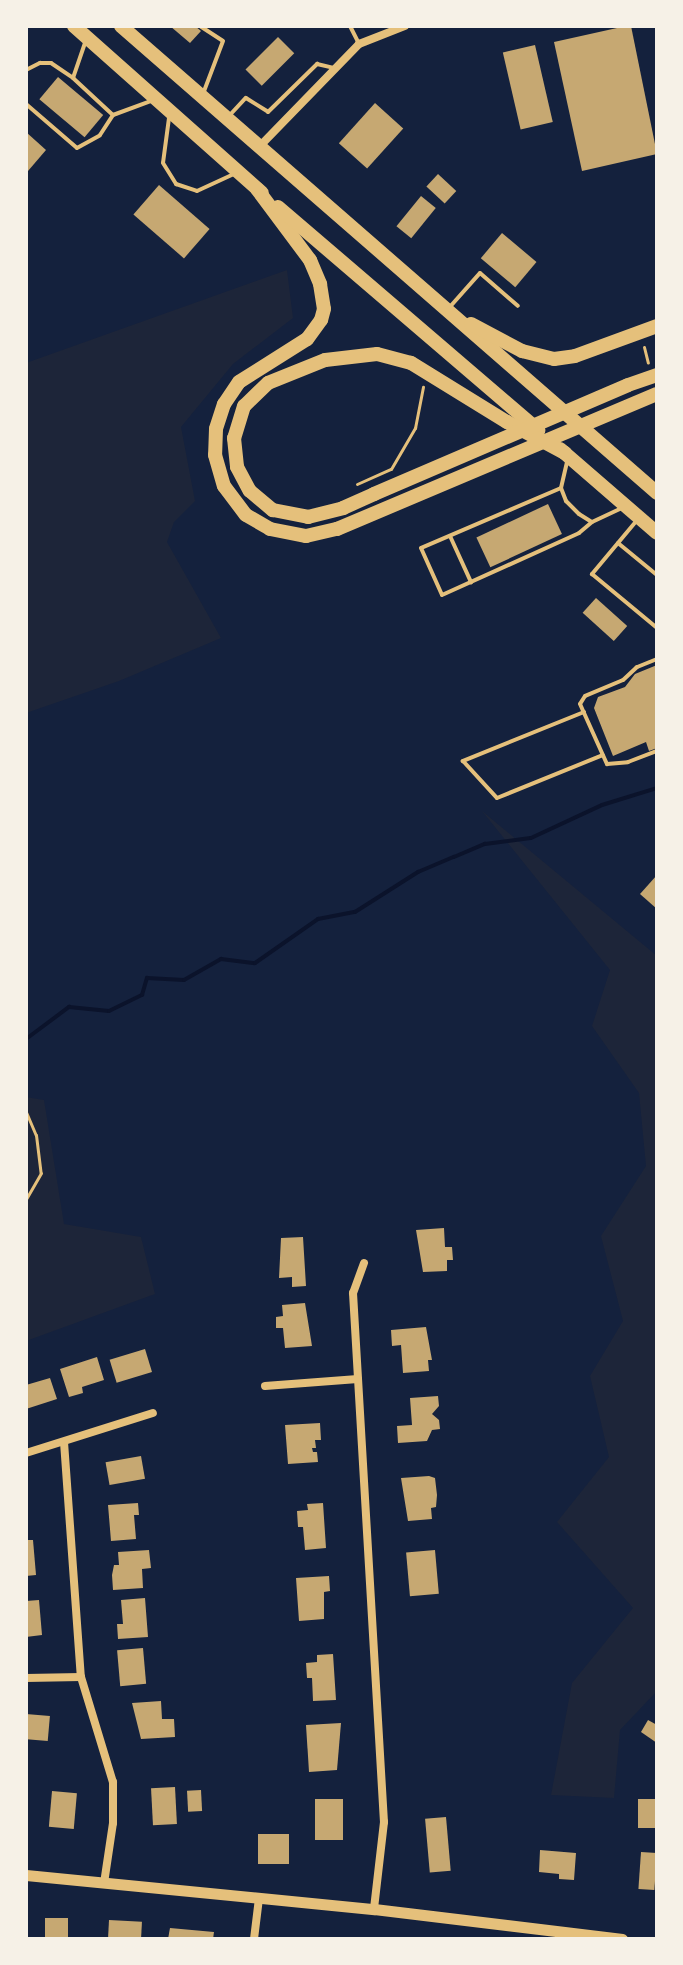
<!DOCTYPE html>
<html>
<head>
<meta charset="utf-8">
<style>
	body { margin:0 }
	#map { position:relative; width:683px; height:1965px; overflow:hidden; background:#14213d; font-family:Poppins,sans-serif }
	div>[style] { position:absolute }
	.green>* { inset:0; background:#1d2539 }
	.stream>* { height:4px; margin:-2px; padding:0 2px; transform-origin:2px; border-radius:2px; background:#0b132b }
	.building>* { inset:0; background:#c6a872; transform-origin:0 0 }
	.path>* { height:3px; margin:-1.5px; padding:0 1.5px; transform-origin:1.5px; border-radius:1.5px; background:#e5c07b }
	.service>* { height:4px; margin:-2px; padding:0 2px; transform-origin:2px; border-radius:2px; background:#e5c07b }
	.minor>* { height:8px; margin:-4px; padding:0 4px; transform-origin:4px; border-radius:4px; background:#e5c07b }
	.tertiary>* { height:11px; margin:-5.5px; padding:0 5.5px; transform-origin:5.5px; border-radius:5.5px; background:#e5c07b }
	.trunk>* { height:14px; margin:-7px; padding:0 7px; transform-origin:7px; border-radius:7px; background:#e5c07b }
	span { translate:-50% -50%; white-space:nowrap; text-align:center; line-height:1.15; -webkit-text-stroke:6px #f6f1e7; paint-order:stroke }
	.frame { position:absolute; inset:0; border:28px solid #f6f1e7; pointer-events:none }
</style>
</head>
<body>
<div id="map">
	<div class="green">
		<div style="clip-path:polygon(287px 270px,293px 318px,233px 364px,181px 427px,195px 501px,174px 522px,167px 542px,221px 638px,119px 681px,26px 713px,26px 363px)"></div>
		<div style="clip-path:polygon(482px 811px,657px 956px,657px 1691px,620px 1730px,614px 1798px,551px 1795px,572px 1683px,633px 1608px,557px 1522px,609px 1457px,590px 1376px,623px 1321px,601px 1236px,646px 1166px,639px 1093px,592px 1026px,610px 970px)"></div>
		<div style="clip-path:polygon(26px 1097px,44px 1100px,64px 1224px,141px 1237px,155px 1294px,26px 1341px)"></div>
	</div>
	<div class="stream">
		<div style="left:26px;top:1039px;width:54px;rotate:-36.7deg"></div>
		<div style="left:69px;top:1007px;width:40px;rotate:5.7deg"></div>
		<div style="left:109px;top:1011px;width:37px;rotate:-26deg"></div>
		<div style="left:142px;top:995px;width:18px;rotate:-74deg"></div>
		<div style="left:147px;top:978px;width:37px;rotate:3deg"></div>
		<div style="left:184px;top:980px;width:43px;rotate:-29.6deg"></div>
		<div style="left:221px;top:959px;width:34px;rotate:7deg"></div>
		<div style="left:255px;top:963px;width:77px;rotate:-34.9deg"></div>
		<div style="left:318px;top:919px;width:38px;rotate:-11deg"></div>
		<div style="left:355px;top:912px;width:75px;rotate:-32.4deg"></div>
		<div style="left:418px;top:872px;width:39px;rotate:-23deg"></div>
		<div style="left:454px;top:857px;width:34px;rotate:-23deg"></div>
		<div style="left:485px;top:844px;width:46px;rotate:-7.4deg"></div>
		<div style="left:531px;top:838px;width:78px;rotate:-24.9deg"></div>
		<div style="left:602px;top:805px;width:58px;rotate:-17.2deg"></div>
	</div>
	<div class="building">
		<div style="clip-path:polygon(170px 26px,195px 26px,201px 31px,190px 43px)"></div>
		<div style="clip-path:polygon(626px 26px,631px 26px,657px 154px,582px 171px,554px 42px)"></div>
		<div style="left:278px;top:37px;width:23px;height:46px;rotate:45deg"></div>
		<div style="left:535px;top:45px;width:79px;height:33px;rotate:77deg"></div>
		<div style="left:58px;top:77px;width:59px;height:29px;rotate:40deg"></div>
		<div style="left:375px;top:103px;width:38px;height:54px;rotate:42deg"></div>
		<div style="clip-path:polygon(26px 132px,46px 150px,28px 171px,26px 169px)"></div>
		<div style="left:438px;top:174px;width:25px;height:17px;rotate:43deg"></div>
		<div style="left:159px;top:185px;width:67px;height:39px;rotate:41deg"></div>
		<div style="left:421px;top:196px;width:19px;height:39px;rotate:39deg"></div>
		<div style="left:502px;top:233px;width:45px;height:33px;rotate:40deg"></div>
		<div style="left:548px;top:504px;width:33px;height:79px;rotate:65deg"></div>
		<div style="left:596px;top:598px;width:42px;height:20px;rotate:42deg"></div>
		<div style="clip-path:polygon(657px 665px,657px 748px,649px 751px,646px 742px,613px 756px,594px 708px,598px 697px,625px 687px,635px 674px)"></div>
		<div style="clip-path:polygon(657px 875px,657px 909px,640px 894px)"></div>
		<div style="clip-path:polygon(444px 1228px,445px 1247px,452px 1247px,453px 1260px,447px 1260px,447px 1271px,423px 1272px,416px 1230px)"></div>
		<div style="clip-path:polygon(303px 1237px,306px 1286px,292px 1287px,292px 1277px,279px 1278px,281px 1238px)"></div>
		<div style="clip-path:polygon(305px 1303px,312px 1346px,285px 1348px,283px 1328px,276px 1328px,276px 1317px,283px 1316px,282px 1305px)"></div>
		<div style="clip-path:polygon(426px 1327px,432px 1360px,428px 1360px,429px 1371px,403px 1373px,401px 1345px,392px 1346px,391px 1330px)"></div>
		<div style="left:145px;top:1349px;width:24px;height:37px;rotate:73deg"></div>
		<div style="clip-path:polygon(97px 1357px,104px 1380px,82px 1387px,83px 1393px,69px 1397px,60px 1369px)"></div>
		<div style="clip-path:polygon(50px 1378px,57px 1399px,26px 1409px,26px 1385px)"></div>
		<div style="clip-path:polygon(438px 1396px,439px 1406px,432px 1414px,439px 1420px,440px 1429px,432px 1430px,427px 1441px,398px 1443px,397px 1426px,412px 1425px,410px 1398px)"></div>
		<div style="clip-path:polygon(320px 1423px,321px 1440px,315px 1440px,316px 1448px,312px 1448px,313px 1452px,317px 1452px,318px 1462px,288px 1464px,285px 1425px)"></div>
		<div style="left:141px;top:1456px;width:23px;height:36px;rotate:80deg"></div>
		<div style="clip-path:polygon(429px 1476px,435px 1478px,437px 1495px,436px 1507px,431px 1508px,432px 1519px,408px 1521px,401px 1478px)"></div>
		<div style="clip-path:polygon(138px 1503px,139px 1515px,134px 1515px,136px 1539px,111px 1541px,108px 1505px)"></div>
		<div style="clip-path:polygon(323px 1503px,326px 1548px,305px 1550px,303px 1527px,298px 1527px,297px 1511px,308px 1510px,307px 1504px)"></div>
		<div style="clip-path:polygon(26px 1540px,33px 1540px,36px 1575px,26px 1576px)"></div>
		<div style="clip-path:polygon(149px 1550px,151px 1568px,142px 1569px,143px 1588px,113px 1590px,112px 1575px,114px 1565px,119px 1565px,118px 1552px)"></div>
		<div style="left:435px;top:1550px;width:44px;height:29px;rotate:85deg"></div>
		<div style="clip-path:polygon(329px 1576px,330px 1591px,324px 1592px,324px 1619px,299px 1621px,296px 1578px)"></div>
		<div style="clip-path:polygon(145px 1598px,148px 1637px,118px 1639px,117px 1624px,123px 1624px,121px 1600px)"></div>
		<div style="clip-path:polygon(39px 1600px,42px 1635px,26px 1637px,26px 1601px)"></div>
		<div style="left:143px;top:1648px;width:36px;height:26px;rotate:85deg"></div>
		<div style="clip-path:polygon(333px 1654px,336px 1700px,313px 1701px,312px 1678px,307px 1678px,306px 1663px,317px 1662px,317px 1655px)"></div>
		<div style="clip-path:polygon(161px 1701px,162px 1719px,174px 1719px,175px 1737px,141px 1739px,132px 1703px)"></div>
		<div style="left:26px;top:1714px;width:24px;height:25px;rotate:5deg"></div>
		<div style="clip-path:polygon(648px 1720px,657px 1725px,657px 1743px,641px 1732px)"></div>
		<div style="clip-path:polygon(341px 1723px,337px 1770px,309px 1772px,306px 1725px)"></div>
		<div style="left:175px;top:1787px;width:37px;height:24px;rotate:87deg"></div>
		<div style="left:201px;top:1790px;width:21px;height:14px;rotate:87deg"></div>
		<div style="left:52px;top:1791px;width:25px;height:36px;rotate:5deg"></div>
		<div style="left:315px;top:1799px;width:28px;height:41px"></div>
		<div style="left:638px;top:1799px;width:19px;height:29px"></div>
		<div style="left:446px;top:1817px;width:54px;height:21px;rotate:85deg"></div>
		<div style="left:258px;top:1834px;width:31px;height:30px"></div>
		<div style="clip-path:polygon(540px 1850px,576px 1853px,574px 1880px,559px 1879px,559px 1874px,539px 1872px)"></div>
		<div style="left:641px;top:1852px;width:16px;height:37px;rotate:4deg"></div>
		<div style="left:45px;top:1918px;width:23px;height:21px"></div>
		<div style="left:109px;top:1920px;width:33px;height:19px;rotate:3deg"></div>
		<div style="clip-path:polygon(170px 1928px,214px 1932px,213px 1939px,168px 1939px)"></div>
	</div>
	<div class="path">
		<div style="left:644px;top:347px;width:16px;rotate:76deg"></div>
		<div style="left:357px;top:484px;width:37px;rotate:-24deg"></div>
		<div style="left:391px;top:469px;width:48px;rotate:-59.7deg"></div>
		<div style="left:415px;top:428px;width:42px;rotate:-79deg"></div>
		<div style="left:26px;top:1112px;width:25px;rotate:67deg"></div>
		<div style="left:36px;top:1135px;width:38px;rotate:83deg"></div>
		<div style="left:41px;top:1173px;width:30px;rotate:120deg"></div>
	</div>
	<div class="service">
		<div style="left:200px;top:26px;width:27px;rotate:33deg"></div>
		<div style="left:223px;top:41px;width:57px;rotate:110.7deg"></div>
		<div style="left:350px;top:26px;width:20px;rotate:63deg"></div>
		<div style="left:26px;top:27px;width:1px;rotate:-45deg"></div>
		<div style="left:86px;top:40px;width:40px;rotate:108.9deg"></div>
		<div style="left:73px;top:78px;width:54px;rotate:42.8deg"></div>
		<div style="left:113px;top:115px;width:40px;rotate:-20.2deg"></div>
		<div style="left:26px;top:70px;width:16px;rotate:-27deg"></div>
		<div style="left:40px;top:63px;width:11px"></div>
		<div style="left:51px;top:63px;width:27px;rotate:34deg"></div>
		<div style="left:26px;top:104px;width:67px;rotate:40.8deg"></div>
		<div style="left:77px;top:148px;width:26px;rotate:-29deg"></div>
		<div style="left:100px;top:135px;width:24px;rotate:-57deg"></div>
		<div style="left:228px;top:117px;width:26px;rotate:-47deg"></div>
		<div style="left:246px;top:98px;width:26px;rotate:32deg"></div>
		<div style="left:268px;top:112px;width:69px;rotate:-44.4deg"></div>
		<div style="left:317px;top:64px;width:17px;rotate:13deg"></div>
		<div style="left:169px;top:118px;width:45px;rotate:97.6deg"></div>
		<div style="left:163px;top:163px;width:25px;rotate:58deg"></div>
		<div style="left:176px;top:184px;width:22px;rotate:18deg"></div>
		<div style="left:197px;top:191px;width:43px;rotate:-24.8deg"></div>
		<div style="left:448px;top:309px;width:48px;rotate:-48.4deg"></div>
		<div style="left:480px;top:273px;width:50px;rotate:41deg"></div>
		<div style="left:567px;top:462px;width:27px;rotate:103deg"></div>
		<div style="left:561px;top:488px;width:14px;rotate:69deg"></div>
		<div style="left:566px;top:501px;width:18px;rotate:45deg"></div>
		<div style="left:579px;top:514px;width:15px;rotate:32deg"></div>
		<div style="left:592px;top:522px;width:33px;rotate:-25deg"></div>
		<div style="left:561px;top:488px;width:152px;rotate:156.8deg"></div>
		<div style="left:421px;top:548px;width:51px;rotate:65.9deg"></div>
		<div style="left:442px;top:595px;width:150px;rotate:-24.3deg"></div>
		<div style="left:579px;top:533px;width:17px;rotate:-40deg"></div>
		<div style="left:638px;top:519px;width:72px;rotate:129.9deg"></div>
		<div style="left:592px;top:574px;width:85px;rotate:39.7deg"></div>
		<div style="left:450px;top:536px;width:51px;rotate:65.5deg"></div>
		<div style="left:618px;top:543px;width:50px;rotate:39.4deg"></div>
		<div style="left:657px;top:659px;width:22px;rotate:158deg"></div>
		<div style="left:637px;top:667px;width:19px;rotate:137deg"></div>
		<div style="left:623px;top:680px;width:41px;rotate:157.2deg"></div>
		<div style="left:585px;top:696px;width:9px;rotate:122deg"></div>
		<div style="left:580px;top:704px;width:66px;rotate:65.8deg"></div>
		<div style="left:607px;top:764px;width:21px;rotate:-5deg"></div>
		<div style="left:628px;top:762px;width:31px;rotate:-21deg"></div>
		<div style="left:584px;top:712px;width:131px;rotate:158deg"></div>
		<div style="left:463px;top:761px;width:50px;rotate:47.4deg"></div>
		<div style="left:497px;top:798px;width:114px;rotate:-22.1deg"></div>
	</div>
	<div class="minor">
		<div style="left:258px;top:148px;width:145px;rotate:-45.8deg"></div>
		<div style="left:359px;top:44px;width:49px;rotate:-21.4deg"></div>
		<div style="left:364px;top:1263px;width:32px;rotate:110deg"></div>
		<div style="left:353px;top:1293px;width:530px;rotate:86.65deg"></div>
		<div style="left:384px;top:1822px;width:88px;rotate:96.6deg"></div>
		<div style="left:265px;top:1386px;width:93px;rotate:-4.3deg"></div>
		<div style="left:64px;top:1442px;width:236px;rotate:85.9deg"></div>
		<div style="left:81px;top:1677px;width:110px;rotate:73.1deg"></div>
		<div style="left:113px;top:1782px;width:41px;rotate:90deg"></div>
		<div style="left:113px;top:1823px;width:61px;rotate:98.5deg"></div>
		<div style="left:26px;top:1453px;width:133px;rotate:-17.5deg"></div>
		<div style="left:26px;top:1678px;width:55px;rotate:-1deg"></div>
		<div style="left:254px;top:1939px;width:41px;rotate:-83deg"></div>
	</div>
	<div class="tertiary">
		<div style="left:26px;top:1875px;width:350px;rotate:5.6deg"></div>
		<div style="left:374px;top:1909px;width:250px;rotate:6.9deg"></div>
	</div>
	<div class="trunk">
		<div style="left:74px;top:26px;width:251px;rotate:41.6deg"></div>
		<div style="left:121px;top:26px;width:711px;rotate:41.06deg"></div>
		<div style="left:257px;top:189px;width:89px;rotate:53.3deg"></div>
		<div style="left:310px;top:260px;width:26px;rotate:67deg"></div>
		<div style="left:320px;top:284px;width:25px;rotate:81deg"></div>
		<div style="left:324px;top:309px;width:11px;rotate:105deg"></div>
		<div style="left:321px;top:320px;width:24px;rotate:126deg"></div>
		<div style="left:307px;top:339px;width:80px;rotate:147.7deg"></div>
		<div style="left:239px;top:382px;width:27px;rotate:124deg"></div>
		<div style="left:224px;top:404px;width:26px;rotate:108deg"></div>
		<div style="left:216px;top:429px;width:26px;rotate:92deg"></div>
		<div style="left:215px;top:455px;width:32px;rotate:74deg"></div>
		<div style="left:224px;top:486px;width:36px;rotate:53deg"></div>
		<div style="left:246px;top:515px;width:28px;rotate:30deg"></div>
		<div style="left:270px;top:529px;width:37px;rotate:11deg"></div>
		<div style="left:306px;top:536px;width:32px;rotate:-13deg"></div>
		<div style="left:337px;top:529px;width:347px;rotate:-22.9deg"></div>
		<div style="left:278px;top:207px;width:343px;rotate:40.6deg"></div>
		<div style="left:471px;top:324px;width:58px;rotate:27.9deg"></div>
		<div style="left:522px;top:351px;width:33px;rotate:14deg"></div>
		<div style="left:554px;top:359px;width:21px;rotate:-8deg"></div>
		<div style="left:575px;top:356px;width:87px;rotate:-20.1deg"></div>
		<div style="left:560px;top:449px;width:128px;rotate:40.9deg"></div>
		<div style="left:565px;top:453px;width:66px;rotate:-151.9deg"></div>
		<div style="left:507px;top:422px;width:113px;rotate:-148.4deg"></div>
		<div style="left:411px;top:363px;width:35px;rotate:-165deg"></div>
		<div style="left:377px;top:354px;width:52px;rotate:173.4deg"></div>
		<div style="left:325px;top:360px;width:61px;rotate:158deg"></div>
		<div style="left:268px;top:383px;width:33px;rotate:136deg"></div>
		<div style="left:244px;top:406px;width:34px;rotate:107deg"></div>
		<div style="left:234px;top:438px;width:29px;rotate:84deg"></div>
		<div style="left:237px;top:467px;width:27px;rotate:62deg"></div>
		<div style="left:250px;top:491px;width:30px;rotate:40deg"></div>
		<div style="left:273px;top:510px;width:36px;rotate:11deg"></div>
		<div style="left:308px;top:517px;width:36px;rotate:-14deg"></div>
		<div style="left:343px;top:508px;width:34px;rotate:-24deg"></div>
		<div style="left:374px;top:494px;width:276px;rotate:-23.2deg"></div>
		<div style="left:628px;top:385px;width:31px;rotate:-19deg"></div>
	</div>
	<div class="frame"></div>
</div>
</body>
</html>
